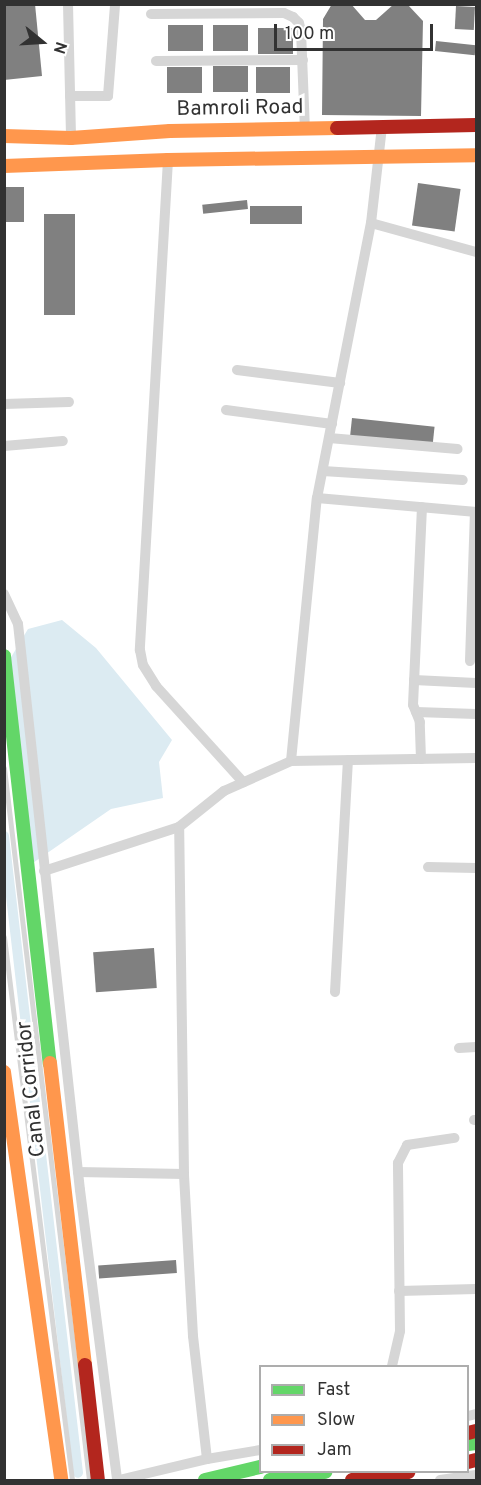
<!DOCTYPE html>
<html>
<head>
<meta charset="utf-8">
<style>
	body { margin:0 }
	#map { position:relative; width:481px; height:1485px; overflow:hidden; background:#fff; font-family:Overpass,sans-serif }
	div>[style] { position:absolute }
	.water>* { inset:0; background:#dcebf2 }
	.canal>* { height:10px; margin:-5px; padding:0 5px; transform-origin:5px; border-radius:5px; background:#dcebf2 }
	.building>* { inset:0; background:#808080; transform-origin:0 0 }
	.lane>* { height:5px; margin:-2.5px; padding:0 2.5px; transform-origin:2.5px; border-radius:2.5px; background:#d6d6d6 }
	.street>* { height:10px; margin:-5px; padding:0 5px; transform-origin:5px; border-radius:5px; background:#d6d6d6 }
	.fast>* { height:14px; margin:-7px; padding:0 7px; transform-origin:7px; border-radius:7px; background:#63d668 }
	.slow>* { height:14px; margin:-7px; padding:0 7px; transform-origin:7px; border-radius:7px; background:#ff974d }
	.jam>* { height:14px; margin:-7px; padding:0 7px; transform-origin:7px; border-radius:7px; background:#b3261e }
	span { translate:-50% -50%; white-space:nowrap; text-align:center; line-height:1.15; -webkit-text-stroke:6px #fff; paint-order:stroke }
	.street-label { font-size:21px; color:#323232 }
	.frame { position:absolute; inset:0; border:6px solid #323232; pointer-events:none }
	.legend { position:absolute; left:259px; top:1365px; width:210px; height:108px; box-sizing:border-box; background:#fff; border:2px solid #adadad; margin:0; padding:8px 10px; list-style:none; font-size:18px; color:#323232 }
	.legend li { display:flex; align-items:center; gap:12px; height:30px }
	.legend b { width:30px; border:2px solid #adadad }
	.north { position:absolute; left:12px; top:12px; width:60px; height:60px; -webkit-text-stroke:4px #fff; paint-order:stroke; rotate:108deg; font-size:16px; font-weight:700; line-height:24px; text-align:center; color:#323232 }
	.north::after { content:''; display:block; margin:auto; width:21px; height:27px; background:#323232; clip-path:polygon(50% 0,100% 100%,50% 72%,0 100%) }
	.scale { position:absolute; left:274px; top:24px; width:159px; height:27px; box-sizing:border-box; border:3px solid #323232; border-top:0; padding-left:8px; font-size:18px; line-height:21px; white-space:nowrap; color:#323232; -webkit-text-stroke:4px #fff; paint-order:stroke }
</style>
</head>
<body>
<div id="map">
	<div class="water">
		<div style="clip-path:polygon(62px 620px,96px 648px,172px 740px,159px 762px,163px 798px,111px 809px,27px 867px,10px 659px,28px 629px)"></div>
	</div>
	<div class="canal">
		<div style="left:4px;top:836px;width:641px;rotate:83.37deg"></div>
	</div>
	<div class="building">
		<div style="clip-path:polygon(4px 4px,35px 4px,42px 76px,4px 80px)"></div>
		<div style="clip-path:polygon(332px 4px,351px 4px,365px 20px,376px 20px,394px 4px,408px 5px,423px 21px,421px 116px,322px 115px,323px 19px)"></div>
		<div style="left:456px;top:6px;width:19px;height:23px;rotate:3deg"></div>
		<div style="left:168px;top:25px;width:35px;height:26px"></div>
		<div style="left:213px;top:25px;width:35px;height:26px"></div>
		<div style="left:258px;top:28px;width:35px;height:26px"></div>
		<div style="left:436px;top:41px;width:40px;height:10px;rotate:6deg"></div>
		<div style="left:213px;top:66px;width:35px;height:26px"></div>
		<div style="left:167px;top:67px;width:35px;height:26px"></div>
		<div style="left:256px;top:67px;width:34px;height:26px"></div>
		<div style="left:418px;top:183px;width:43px;height:43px;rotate:8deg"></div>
		<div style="left:4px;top:187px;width:20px;height:35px"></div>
		<div style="left:247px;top:200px;width:9px;height:45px;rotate:84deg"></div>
		<div style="left:302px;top:206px;width:18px;height:52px;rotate:90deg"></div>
		<div style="left:44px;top:214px;width:31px;height:101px"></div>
		<div style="left:352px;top:418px;width:83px;height:19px;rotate:6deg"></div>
		<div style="left:154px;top:948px;width:40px;height:61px;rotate:86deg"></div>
		<div style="left:176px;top:1260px;width:13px;height:78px;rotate:86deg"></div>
	</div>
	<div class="lane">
		<div style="left:4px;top:768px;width:717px;rotate:83.19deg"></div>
		<div style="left:4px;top:937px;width:547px;rotate:82.86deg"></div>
	</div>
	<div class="street">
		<div style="left:68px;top:4px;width:134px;rotate:88.7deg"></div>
		<div style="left:151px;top:14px;width:133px;rotate:-0.4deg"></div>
		<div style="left:284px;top:13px;width:10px;rotate:24deg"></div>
		<div style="left:293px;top:17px;width:8px;rotate:45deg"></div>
		<div style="left:299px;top:23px;width:8px;rotate:76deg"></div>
		<div style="left:301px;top:31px;width:99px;rotate:87.7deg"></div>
		<div style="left:156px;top:61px;width:147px;rotate:-0.4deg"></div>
		<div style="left:70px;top:96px;width:38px"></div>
		<div style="left:108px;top:96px;width:92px;rotate:-85.6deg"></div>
		<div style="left:168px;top:160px;width:491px;rotate:93.3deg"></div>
		<div style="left:140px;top:650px;width:15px;rotate:79deg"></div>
		<div style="left:143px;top:665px;width:25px;rotate:58deg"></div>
		<div style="left:156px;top:686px;width:130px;rotate:47.8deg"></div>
		<div style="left:371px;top:223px;width:109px;rotate:15.4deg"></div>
		<div style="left:237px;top:370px;width:104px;rotate:7.2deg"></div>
		<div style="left:4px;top:404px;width:65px;rotate:-1.8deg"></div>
		<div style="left:226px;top:410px;width:107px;rotate:7.5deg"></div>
		<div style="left:329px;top:438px;width:129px;rotate:4.9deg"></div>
		<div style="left:4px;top:446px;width:59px;rotate:-4.8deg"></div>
		<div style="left:323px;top:471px;width:140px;rotate:3.7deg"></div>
		<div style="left:317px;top:498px;width:160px;rotate:5deg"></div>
		<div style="left:4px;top:594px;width:33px;rotate:65deg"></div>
		<div style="left:18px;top:624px;width:569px;rotate:83.75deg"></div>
		<div style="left:80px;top:1190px;width:292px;rotate:82.7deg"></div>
		<div style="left:470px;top:661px;width:149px;rotate:-88.1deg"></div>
		<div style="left:414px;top:680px;width:62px;rotate:2.8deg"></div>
		<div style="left:416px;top:712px;width:60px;rotate:1.9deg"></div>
		<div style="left:421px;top:759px;width:37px;rotate:-92deg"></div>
		<div style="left:420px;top:722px;width:18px;rotate:-112deg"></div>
		<div style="left:413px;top:705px;width:198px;rotate:-87.4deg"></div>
		<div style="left:291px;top:761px;width:264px;rotate:-84.4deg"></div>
		<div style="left:317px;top:498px;width:280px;rotate:-78.9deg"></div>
		<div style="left:371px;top:223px;width:98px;rotate:-83.5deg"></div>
		<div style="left:428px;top:867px;width:48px;rotate:1.2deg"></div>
		<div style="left:44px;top:871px;width:142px;rotate:-18.1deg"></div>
		<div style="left:335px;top:992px;width:232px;rotate:-86.8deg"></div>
		<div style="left:459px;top:1048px;width:17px;rotate:-3deg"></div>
		<div style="left:474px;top:1120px;width:2px"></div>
		<div style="left:78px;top:1172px;width:106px;rotate:1.1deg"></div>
		<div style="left:399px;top:1291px;width:77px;rotate:-1.5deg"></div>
		<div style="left:392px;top:1366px;width:36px;rotate:-77deg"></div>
		<div style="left:400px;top:1331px;width:168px;rotate:-90.7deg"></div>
		<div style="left:398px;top:1163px;width:20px;rotate:-63deg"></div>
		<div style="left:407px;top:1145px;width:48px;rotate:-8.5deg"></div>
		<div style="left:468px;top:1416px;width:8px;rotate:-14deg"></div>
		<div style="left:207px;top:1459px;width:124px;rotate:-96.5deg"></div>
		<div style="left:193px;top:1336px;width:162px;rotate:-93.2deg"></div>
		<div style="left:184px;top:1174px;width:347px;rotate:-90.8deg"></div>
		<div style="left:179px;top:827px;width:58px;rotate:-38.7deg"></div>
		<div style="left:224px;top:791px;width:73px;rotate:-24.1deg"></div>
		<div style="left:291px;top:761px;width:185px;rotate:-0.9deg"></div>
		<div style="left:119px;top:1480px;width:90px;rotate:-13.4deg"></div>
		<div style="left:207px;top:1459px;width:54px;rotate:-9.6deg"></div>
		<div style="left:440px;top:1480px;width:36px;rotate:-8deg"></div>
	</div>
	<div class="fast">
		<div style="left:4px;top:656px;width:410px;rotate:83.6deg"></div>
		<div style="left:468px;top:1444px;width:8px;rotate:-7deg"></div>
		<div style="left:205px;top:1480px;width:57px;rotate:-13.3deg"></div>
		<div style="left:270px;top:1480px;width:56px;rotate:-8.3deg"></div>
	</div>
	<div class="slow">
		<div style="left:4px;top:136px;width:67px;rotate:1.7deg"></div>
		<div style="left:71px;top:138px;width:99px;rotate:-4deg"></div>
		<div style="left:170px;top:131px;width:167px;rotate:-1deg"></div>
		<div style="left:4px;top:166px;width:164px;rotate:-2.1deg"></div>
		<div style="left:168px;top:160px;width:308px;rotate:-0.9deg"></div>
		<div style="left:50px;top:1063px;width:304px;rotate:83.4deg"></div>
		<div style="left:4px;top:1072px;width:412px;rotate:82deg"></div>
	</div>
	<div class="jam">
		<div style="left:337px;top:128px;width:139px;rotate:-1.2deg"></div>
		<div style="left:85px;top:1365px;width:116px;rotate:83.6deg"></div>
		<div style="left:468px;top:1433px;width:8px;rotate:-14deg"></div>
		<div style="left:468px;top:1462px;width:8px;rotate:-14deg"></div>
		<div style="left:352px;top:1480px;width:57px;rotate:-8.1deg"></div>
	</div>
	<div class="street-label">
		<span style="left:240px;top:109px;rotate:-1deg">Bamroli Road</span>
		<span style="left:32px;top:1089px;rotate:-96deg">Canal Corridor</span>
	</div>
	<div class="frame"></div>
	<ul class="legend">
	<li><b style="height:8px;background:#63d668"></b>Fast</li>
	<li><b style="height:8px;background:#ff974d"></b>Slow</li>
	<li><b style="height:8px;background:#b3261e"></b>Jam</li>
	</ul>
	<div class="north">N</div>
	<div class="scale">100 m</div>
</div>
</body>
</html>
